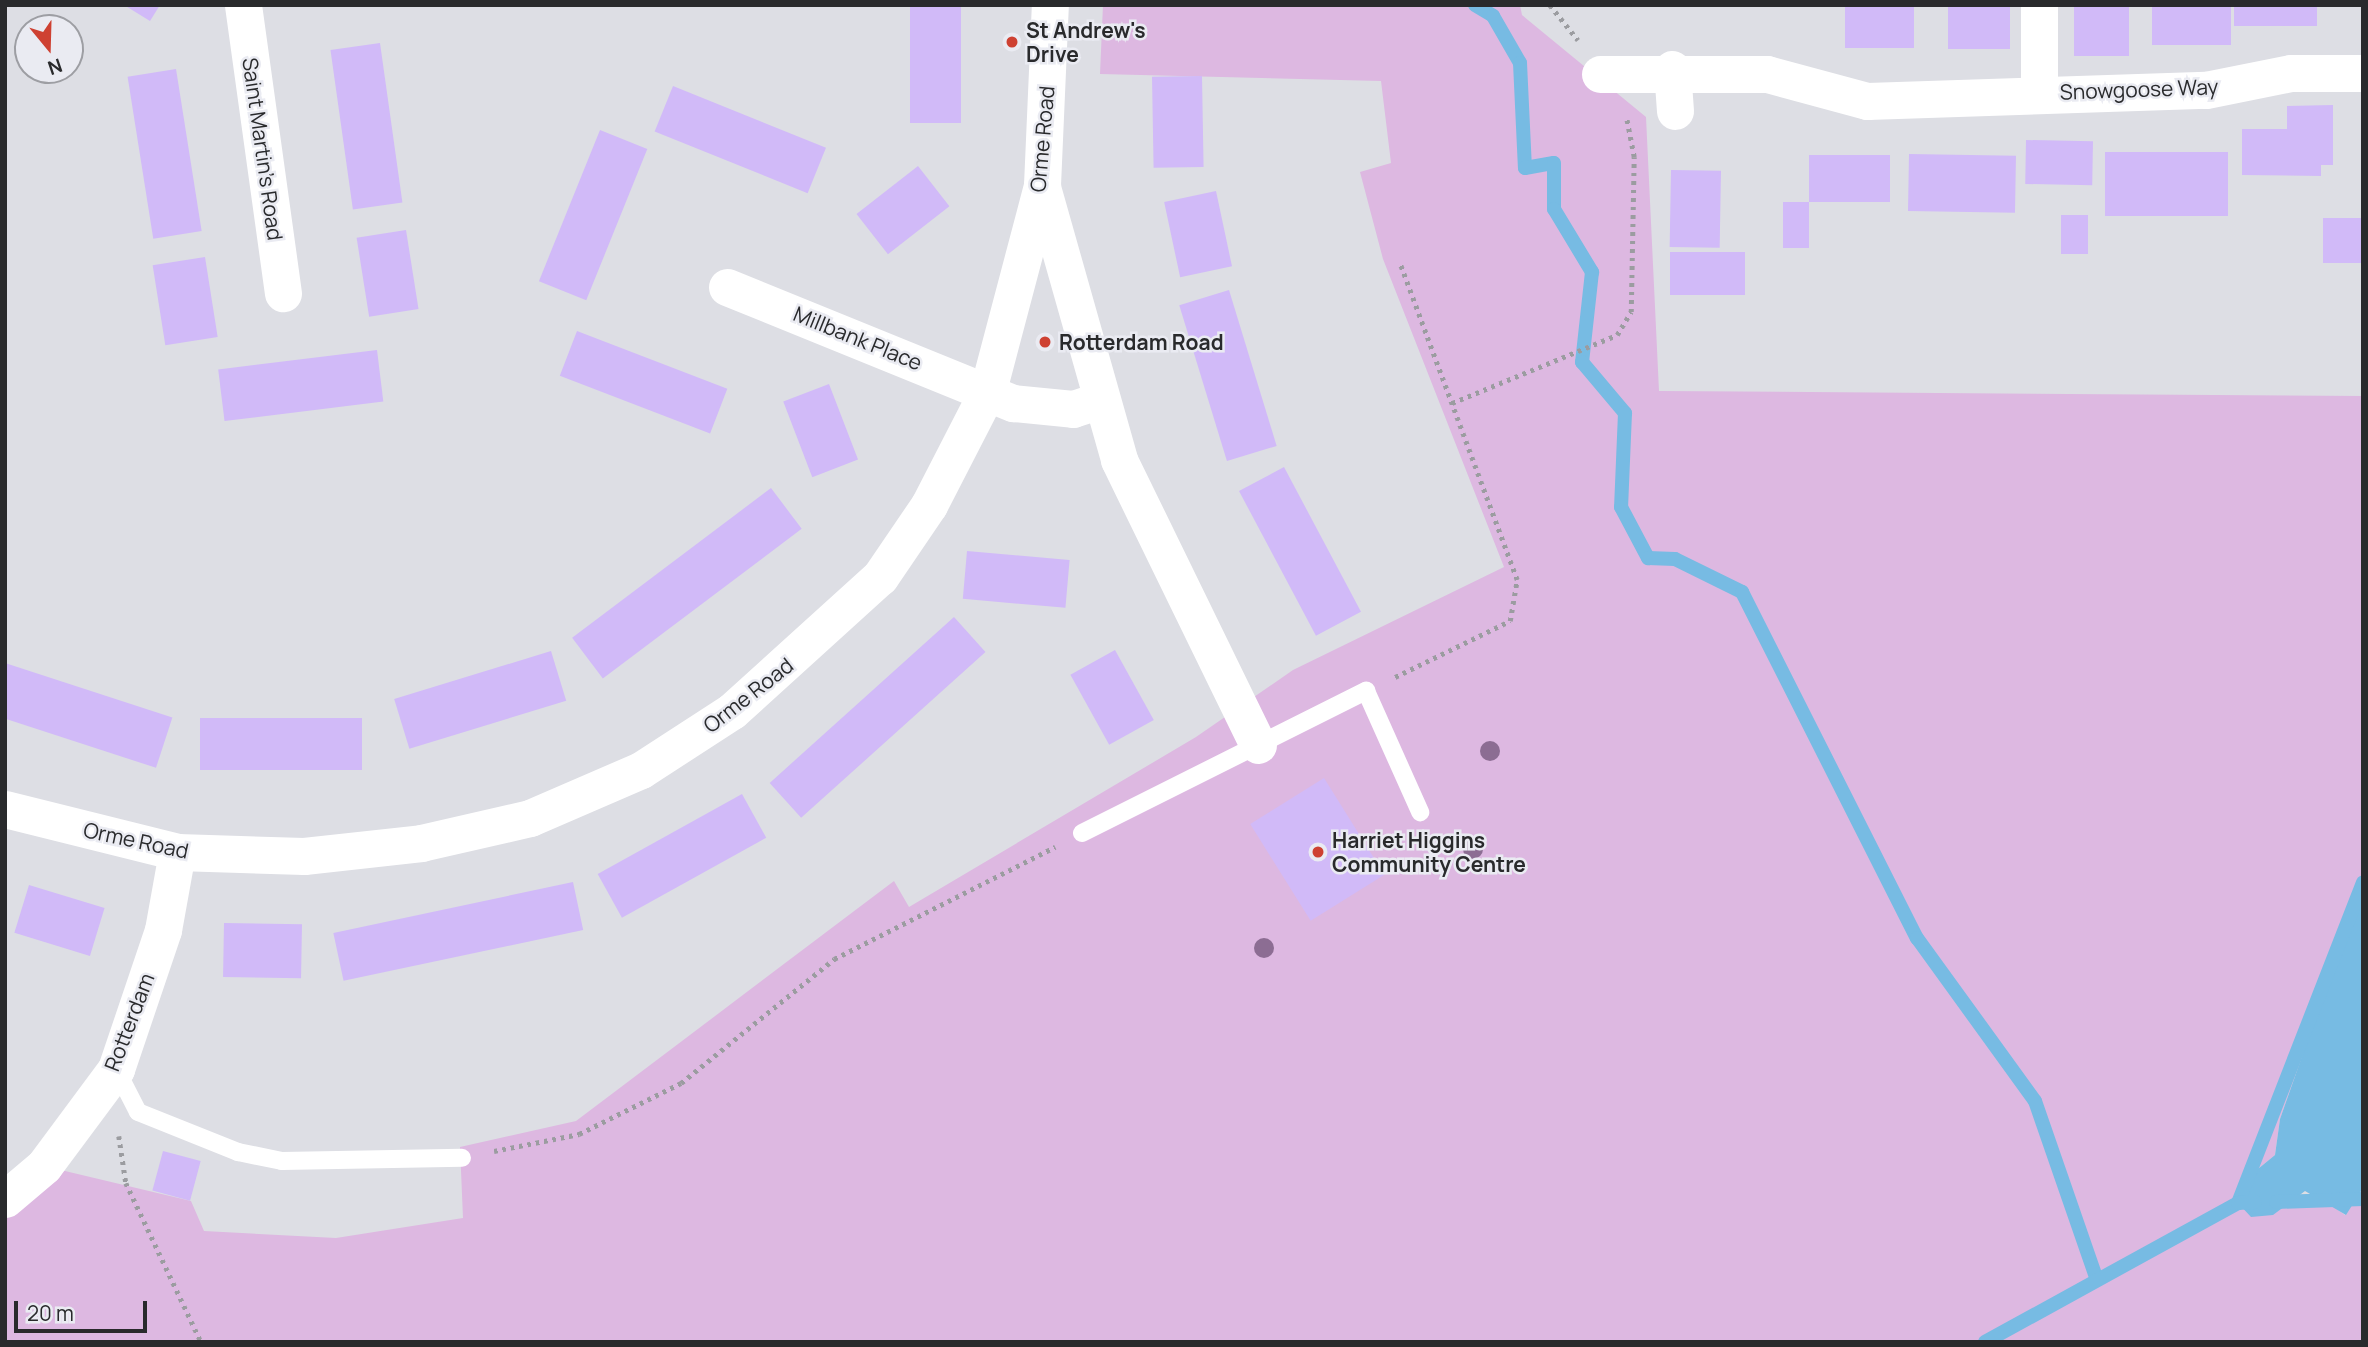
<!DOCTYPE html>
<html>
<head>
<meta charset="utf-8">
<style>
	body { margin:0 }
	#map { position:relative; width:2368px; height:1347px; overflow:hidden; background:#dddee4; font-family:Manrope,sans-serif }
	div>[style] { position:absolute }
	.green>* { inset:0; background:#ddb8e1 }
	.water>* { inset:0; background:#77bbe3 }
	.stream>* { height:14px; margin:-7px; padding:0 7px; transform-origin:7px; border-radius:7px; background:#77bbe3 }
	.building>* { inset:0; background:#d1baf8; transform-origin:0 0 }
	.path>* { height:4.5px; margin-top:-2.25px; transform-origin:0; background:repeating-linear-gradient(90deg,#9b9ca0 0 3.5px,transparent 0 8.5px) }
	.service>* { height:18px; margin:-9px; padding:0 9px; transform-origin:9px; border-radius:9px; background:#fff }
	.minor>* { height:37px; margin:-18.5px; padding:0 18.5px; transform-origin:18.5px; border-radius:18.5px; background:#fff }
	.trees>* { width:20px; height:20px; margin:-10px; border-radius:50%; background:#8c6d93 }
	.dots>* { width:19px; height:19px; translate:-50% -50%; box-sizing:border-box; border:4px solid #eaebf2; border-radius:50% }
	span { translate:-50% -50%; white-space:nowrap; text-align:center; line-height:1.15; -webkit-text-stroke:5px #eaebf2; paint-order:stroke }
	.poi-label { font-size:21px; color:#292a2c; font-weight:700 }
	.left { translate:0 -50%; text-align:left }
	.street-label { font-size:21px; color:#292a2c }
	.frame { position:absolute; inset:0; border:7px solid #292a2c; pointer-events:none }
	.north { position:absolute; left:14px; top:14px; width:70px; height:70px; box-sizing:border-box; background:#eaebf2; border:2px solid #9d9ea3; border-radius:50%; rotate:161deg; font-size:19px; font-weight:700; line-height:28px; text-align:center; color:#292a2c }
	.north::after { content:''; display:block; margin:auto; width:24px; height:32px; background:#ce4132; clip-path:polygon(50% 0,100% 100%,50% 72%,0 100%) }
	.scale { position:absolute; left:14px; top:1301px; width:133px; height:32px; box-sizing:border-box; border:4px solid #292a2c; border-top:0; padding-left:9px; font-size:21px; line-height:24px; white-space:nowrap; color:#292a2c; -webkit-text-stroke:5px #eaebf2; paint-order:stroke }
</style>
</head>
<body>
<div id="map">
	<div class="green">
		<div style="clip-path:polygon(1103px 5px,1520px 5px,1522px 15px,1646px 117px,1659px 391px,2363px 396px,2363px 883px,2280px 1119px,2275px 1155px,2247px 1178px,2295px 1201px,2313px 1192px,2345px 1215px,2363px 1188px,2363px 1342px,5px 1342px,5px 1199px,44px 1166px,191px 1201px,204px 1231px,336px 1238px,463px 1218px,460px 1147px,576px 1121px,894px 881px,909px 907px,1196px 737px,1293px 670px,1504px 567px,1383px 259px,1360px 172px,1391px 163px,1381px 81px,1100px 74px)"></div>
	</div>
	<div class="water">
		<div style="clip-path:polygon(2363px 883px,2363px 1188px,2346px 1215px,2305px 1191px,2273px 1215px,2251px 1217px,2238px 1203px,2247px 1178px,2275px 1155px,2280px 1119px)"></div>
	</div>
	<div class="stream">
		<div style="left:1475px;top:5px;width:21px;rotate:31deg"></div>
		<div style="left:1493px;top:16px;width:54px;rotate:60.1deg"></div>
		<div style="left:1520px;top:63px;width:105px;rotate:87.3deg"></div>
		<div style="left:1525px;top:168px;width:29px;rotate:-10deg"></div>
		<div style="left:1554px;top:163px;width:46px;rotate:90deg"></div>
		<div style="left:1554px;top:209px;width:74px;rotate:58.9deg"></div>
		<div style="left:1592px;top:272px;width:91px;rotate:96.3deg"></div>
		<div style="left:1582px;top:362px;width:67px;rotate:49.9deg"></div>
		<div style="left:1625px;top:413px;width:94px;rotate:92.4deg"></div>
		<div style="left:1621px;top:507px;width:58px;rotate:62.1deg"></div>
		<div style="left:1648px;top:558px;width:27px;rotate:2deg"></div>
		<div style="left:1675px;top:559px;width:75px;rotate:26.2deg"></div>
		<div style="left:1742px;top:592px;width:388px;rotate:63.2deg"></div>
		<div style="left:1917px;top:938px;width:201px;rotate:54.1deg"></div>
		<div style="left:2035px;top:1101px;width:189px;rotate:70.9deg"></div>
		<div style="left:2276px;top:1202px;width:87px;rotate:-2deg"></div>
		<div style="left:2238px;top:1203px;width:344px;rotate:-68.7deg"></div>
		<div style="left:1985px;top:1342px;width:289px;rotate:-28.8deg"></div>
		<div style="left:2238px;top:1203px;width:17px;rotate:-3deg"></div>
	</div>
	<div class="building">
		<div style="clip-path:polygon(124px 5px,160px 5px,150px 21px)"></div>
		<div style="left:910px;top:5px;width:51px;height:118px"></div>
		<div style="left:1845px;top:5px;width:69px;height:43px"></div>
		<div style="left:2074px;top:5px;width:55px;height:51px"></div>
		<div style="left:2152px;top:5px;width:79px;height:40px"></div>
		<div style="left:2234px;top:5px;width:83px;height:21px"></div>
		<div style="left:1948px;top:6px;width:62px;height:43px"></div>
		<div style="left:380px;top:43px;width:161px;height:50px;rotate:82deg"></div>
		<div style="left:176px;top:69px;width:164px;height:49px;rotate:81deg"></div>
		<div style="left:1202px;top:76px;width:91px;height:50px;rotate:89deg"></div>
		<div style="left:673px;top:86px;width:165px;height:49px;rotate:22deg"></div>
		<div style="clip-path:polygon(2333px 105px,2333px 165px,2321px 165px,2321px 176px,2242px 175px,2242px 129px,2287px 129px,2287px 106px)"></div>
		<div style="left:600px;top:130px;width:51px;height:163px;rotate:22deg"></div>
		<div style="left:2026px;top:140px;width:67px;height:44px;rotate:1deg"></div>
		<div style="left:2105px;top:152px;width:123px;height:64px"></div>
		<div style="left:1909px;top:154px;width:107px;height:57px;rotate:1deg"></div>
		<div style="left:1809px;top:155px;width:81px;height:47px"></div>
		<div style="left:918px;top:166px;width:51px;height:78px;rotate:52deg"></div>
		<div style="left:1671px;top:170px;width:50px;height:77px;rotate:1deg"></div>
		<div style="left:1216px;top:191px;width:77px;height:53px;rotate:78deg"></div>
		<div style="left:1783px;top:202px;width:26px;height:46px"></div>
		<div style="left:2061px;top:215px;width:27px;height:39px"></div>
		<div style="left:2323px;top:218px;width:40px;height:45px"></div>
		<div style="left:406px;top:230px;width:80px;height:50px;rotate:81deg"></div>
		<div style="left:1670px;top:252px;width:75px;height:43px"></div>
		<div style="left:205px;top:257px;width:81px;height:53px;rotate:81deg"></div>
		<div style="left:1229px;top:290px;width:163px;height:52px;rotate:73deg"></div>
		<div style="left:577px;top:331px;width:161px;height:48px;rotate:21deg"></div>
		<div style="left:377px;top:350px;width:52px;height:160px;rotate:83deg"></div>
		<div style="left:829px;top:384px;width:81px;height:49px;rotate:69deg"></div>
		<div style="left:1284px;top:467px;width:164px;height:51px;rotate:62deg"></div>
		<div style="left:771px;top:488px;width:51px;height:249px;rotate:53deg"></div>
		<div style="left:967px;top:551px;width:103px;height:48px;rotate:5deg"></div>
		<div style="left:954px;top:617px;width:47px;height:248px;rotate:48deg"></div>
		<div style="left:1115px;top:650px;width:80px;height:51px;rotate:61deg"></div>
		<div style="left:551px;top:651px;width:52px;height:164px;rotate:73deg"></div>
		<div style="left:5px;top:663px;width:176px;height:53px;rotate:18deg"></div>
		<div style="left:362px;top:718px;width:52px;height:162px;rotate:90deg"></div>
		<div style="left:1324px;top:778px;width:114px;height:87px;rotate:58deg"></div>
		<div style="left:742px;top:794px;width:50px;height:165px;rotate:61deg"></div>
		<div style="left:573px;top:882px;width:49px;height:245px;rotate:78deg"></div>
		<div style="left:29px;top:885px;width:79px;height:50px;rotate:17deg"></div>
		<div style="left:224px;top:923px;width:78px;height:54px;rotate:1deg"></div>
		<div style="left:163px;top:1151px;width:39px;height:41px;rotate:15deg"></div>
	</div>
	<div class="path">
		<div style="left:1550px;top:5px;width:45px;rotate:51.3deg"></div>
		<div style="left:1452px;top:403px;width:178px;rotate:-22.4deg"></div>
		<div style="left:1617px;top:335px;width:27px;rotate:-59deg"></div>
		<div style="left:1631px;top:312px;width:155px;rotate:-88.9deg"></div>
		<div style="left:1634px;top:157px;width:42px;rotate:-101deg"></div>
		<div style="left:1395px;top:677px;width:128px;rotate:-26deg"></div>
		<div style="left:1510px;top:621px;width:42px;rotate:-80.3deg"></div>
		<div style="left:1517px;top:580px;width:337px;rotate:-110.3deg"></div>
		<div style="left:119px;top:1136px;width:48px;rotate:81.5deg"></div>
		<div style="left:126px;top:1183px;width:176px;rotate:64.7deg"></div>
		<div style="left:494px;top:1151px;width:87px;rotate:-11.3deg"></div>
		<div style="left:579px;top:1134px;width:114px;rotate:-26.6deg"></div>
		<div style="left:681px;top:1083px;width:197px;rotate:-39deg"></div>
		<div style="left:834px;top:959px;width:248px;rotate:-26.9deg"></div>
	</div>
	<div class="service">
		<div style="left:1082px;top:833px;width:318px;rotate:-26.6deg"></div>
		<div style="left:1366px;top:691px;width:133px;rotate:65.9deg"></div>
		<div style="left:116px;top:1069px;width:48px;rotate:62.9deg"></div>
		<div style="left:138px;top:1112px;width:108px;rotate:21.8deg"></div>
		<div style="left:238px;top:1152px;width:45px;rotate:11.6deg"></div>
		<div style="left:282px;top:1161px;width:180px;rotate:-1deg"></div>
	</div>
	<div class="minor">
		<div style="left:243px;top:5px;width:291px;rotate:82.1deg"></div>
		<div style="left:2039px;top:5px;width:87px;rotate:90deg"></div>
		<div style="left:1672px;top:69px;width:42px;rotate:85.9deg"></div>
		<div style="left:1600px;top:74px;width:167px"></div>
		<div style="left:1767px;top:74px;width:104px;rotate:15.1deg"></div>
		<div style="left:1867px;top:101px;width:339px;rotate:-1.9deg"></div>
		<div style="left:2206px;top:90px;width:87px;rotate:-11.3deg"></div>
		<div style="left:2291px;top:73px;width:72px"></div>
		<div style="left:1042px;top:187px;width:284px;rotate:74.2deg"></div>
		<div style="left:1119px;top:460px;width:317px;rotate:64deg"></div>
		<div style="left:727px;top:287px;width:309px;rotate:22.1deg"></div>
		<div style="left:1013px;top:403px;width:60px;rotate:5.7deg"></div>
		<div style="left:1073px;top:409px;width:26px;rotate:-18deg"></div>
		<div style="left:5px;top:809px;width:177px;rotate:14deg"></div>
		<div style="left:177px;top:852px;width:127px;rotate:1.8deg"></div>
		<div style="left:304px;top:856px;width:118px;rotate:-6.3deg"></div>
		<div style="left:421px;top:843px;width:112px;rotate:-12.9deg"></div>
		<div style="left:530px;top:818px;width:121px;rotate:-23.4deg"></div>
		<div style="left:641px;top:770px;width:108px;rotate:-33deg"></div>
		<div style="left:732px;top:711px;width:200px;rotate:-42.2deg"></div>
		<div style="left:880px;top:577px;width:87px;rotate:-55.8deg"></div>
		<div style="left:929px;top:505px;width:129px;rotate:-62.8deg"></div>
		<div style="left:988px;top:390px;width:212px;rotate:-75.2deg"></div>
		<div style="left:1042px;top:185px;width:180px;rotate:-87.5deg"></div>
		<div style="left:5px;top:1199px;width:51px;rotate:-40.2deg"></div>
		<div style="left:44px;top:1166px;width:121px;rotate:-53.4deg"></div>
		<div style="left:116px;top:1069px;width:147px;rotate:-71.3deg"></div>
		<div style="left:163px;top:930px;width:79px;rotate:-79.8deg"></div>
	</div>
	<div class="trees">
		<div style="left:1490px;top:751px"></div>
		<div style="left:1473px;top:849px"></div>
		<div style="left:1264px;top:948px"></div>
	</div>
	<div class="dots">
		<div style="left:1012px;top:42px;background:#ce4132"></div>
		<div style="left:1045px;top:342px;background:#ce4132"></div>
		<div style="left:1318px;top:852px;background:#ce4132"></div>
	</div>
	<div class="poi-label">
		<span class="left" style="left:1026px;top:42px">St Andrew's<br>Drive</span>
		<span class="left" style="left:1059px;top:342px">Rotterdam Road</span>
		<span class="left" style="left:1332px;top:852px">Harriet Higgins<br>Community Centre</span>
	</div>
	<div class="street-label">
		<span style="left:2139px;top:89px;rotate:-2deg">Snowgoose Way</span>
		<span style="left:1042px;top:139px;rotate:-85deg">Orme Road</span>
		<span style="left:263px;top:149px;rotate:82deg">Saint Martin's Road</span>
		<span style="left:858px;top:338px;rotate:22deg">Millbank Place</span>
		<span style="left:748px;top:695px;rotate:-38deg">Orme Road</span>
		<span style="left:136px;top:840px;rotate:12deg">Orme Road</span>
		<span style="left:129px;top:1022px;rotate:-69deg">Rotterdam</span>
	</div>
	<div class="frame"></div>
	<div class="north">N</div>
	<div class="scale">20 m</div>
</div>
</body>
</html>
